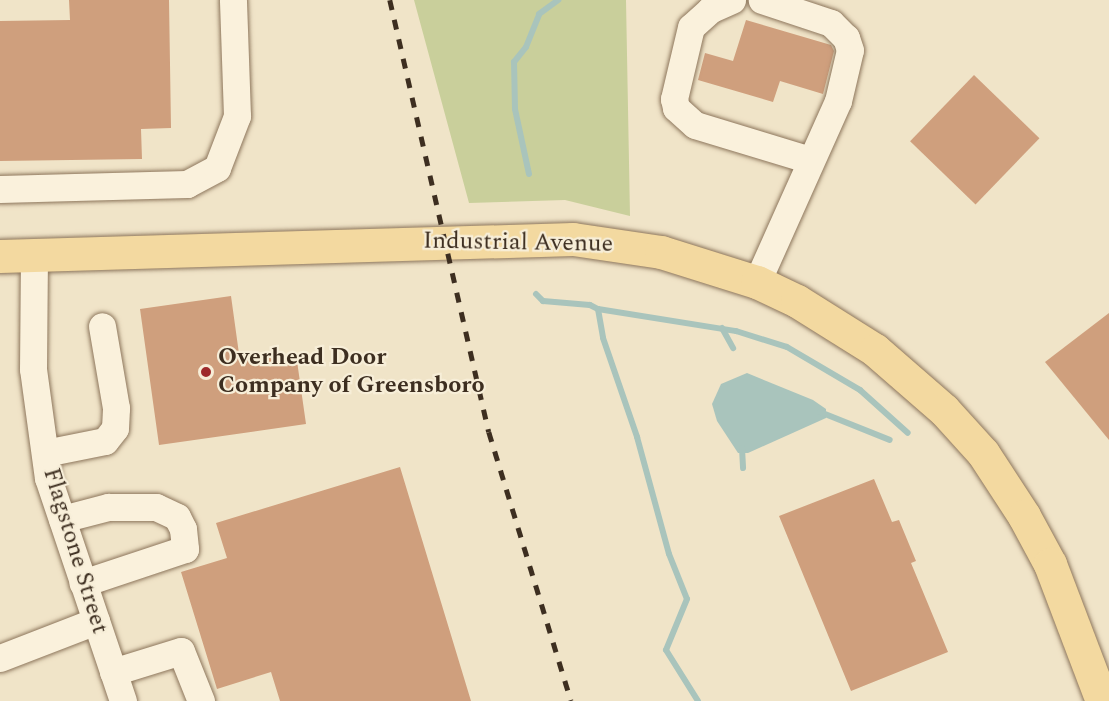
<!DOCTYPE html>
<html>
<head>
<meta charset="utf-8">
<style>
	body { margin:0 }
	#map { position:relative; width:1109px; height:701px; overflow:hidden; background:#f0e4c8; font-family:Spectral,serif }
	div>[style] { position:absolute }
	.green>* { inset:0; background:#c9cf9b }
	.water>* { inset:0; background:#a9c4bc }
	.stream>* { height:6px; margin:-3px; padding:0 3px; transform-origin:3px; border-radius:3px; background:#a9c4bc }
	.building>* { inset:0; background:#cf9f7d; transform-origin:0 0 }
	.roads { filter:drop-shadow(0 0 2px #8d765c) drop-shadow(0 0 2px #8d765c) }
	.minor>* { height:27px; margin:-13.5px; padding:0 13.5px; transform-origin:13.5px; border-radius:13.5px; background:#faf1dc }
	.major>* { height:33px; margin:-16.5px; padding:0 16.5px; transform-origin:16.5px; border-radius:16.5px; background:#f3d9a0 }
	.rail>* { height:4.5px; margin-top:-2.25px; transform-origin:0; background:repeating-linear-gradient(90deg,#3d2e20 0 10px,transparent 0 20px) }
	.dots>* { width:16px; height:16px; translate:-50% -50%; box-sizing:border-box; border:3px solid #f7eed8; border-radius:50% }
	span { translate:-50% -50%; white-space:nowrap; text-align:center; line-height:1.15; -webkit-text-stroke:4.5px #f7eed8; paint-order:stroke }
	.street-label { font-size:24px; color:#3d2e20 }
	.poi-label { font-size:24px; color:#3d2e20; font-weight:700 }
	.left { translate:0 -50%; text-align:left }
</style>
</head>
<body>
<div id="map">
	<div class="green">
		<div style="clip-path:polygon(414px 0,626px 0,630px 216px,565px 200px,469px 203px)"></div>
	</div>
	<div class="water">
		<div style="clip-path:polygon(747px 373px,813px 400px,826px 409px,826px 418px,748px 453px,738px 453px,717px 421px,712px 404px,721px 384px)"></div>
	</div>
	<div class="stream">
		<div style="left:529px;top:174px;width:66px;rotate:-102.2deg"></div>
		<div style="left:515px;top:109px;width:47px;rotate:-91.2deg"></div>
		<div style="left:514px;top:62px;width:19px;rotate:-51deg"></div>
		<div style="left:526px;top:47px;width:35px;rotate:-68deg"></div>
		<div style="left:539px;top:14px;width:24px;rotate:-36deg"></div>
		<div style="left:536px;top:294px;width:10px;rotate:45deg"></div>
		<div style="left:543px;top:301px;width:47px;rotate:4.9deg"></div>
		<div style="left:590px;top:305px;width:9px;rotate:27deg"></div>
		<div style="left:598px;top:309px;width:29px;rotate:80deg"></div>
		<div style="left:603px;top:338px;width:105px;rotate:71deg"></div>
		<div style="left:637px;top:437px;width:121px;rotate:74.7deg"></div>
		<div style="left:669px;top:554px;width:48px;rotate:68.2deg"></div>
		<div style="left:687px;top:599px;width:55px;rotate:112.4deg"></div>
		<div style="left:666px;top:650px;width:60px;rotate:57.9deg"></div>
		<div style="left:598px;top:309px;width:140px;rotate:9.1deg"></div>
		<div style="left:736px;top:331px;width:53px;rotate:17.4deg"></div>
		<div style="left:787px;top:347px;width:85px;rotate:30.5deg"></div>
		<div style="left:860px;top:390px;width:64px;rotate:41.9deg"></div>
		<div style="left:722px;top:328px;width:23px;rotate:61deg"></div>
		<div style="left:820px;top:412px;width:75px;rotate:21.8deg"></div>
		<div style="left:742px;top:448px;width:20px;rotate:87deg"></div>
	</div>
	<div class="building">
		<div style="clip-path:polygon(69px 0,169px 0,171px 128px,141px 129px,142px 159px,0 161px,0 21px,70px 20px)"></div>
		<div style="clip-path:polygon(746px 20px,831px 45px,834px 51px,823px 94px,780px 81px,773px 102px,698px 80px,705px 53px,733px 61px)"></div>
		<div style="left:974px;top:75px;width:91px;height:92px;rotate:44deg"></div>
		<div style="clip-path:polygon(231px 296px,240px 361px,296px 354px,306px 424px,159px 445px,140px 309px)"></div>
		<div style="clip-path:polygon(1109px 313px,1109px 440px,1045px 362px)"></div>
		<div style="clip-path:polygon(400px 467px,471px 701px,280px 701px,271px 672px,217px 689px,181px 572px,227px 558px,216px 523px)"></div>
		<div style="clip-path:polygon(874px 479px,892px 522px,899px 520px,916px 561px,911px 563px,948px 652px,851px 691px,779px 516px)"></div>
	</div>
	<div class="roads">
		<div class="minor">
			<div style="left:732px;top:0;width:24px;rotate:156deg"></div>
			<div style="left:710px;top:10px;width:25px;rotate:138deg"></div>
			<div style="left:691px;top:27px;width:74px;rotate:103.3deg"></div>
			<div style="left:674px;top:99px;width:9px;rotate:77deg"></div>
			<div style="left:676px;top:108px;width:25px;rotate:42deg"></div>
			<div style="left:695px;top:125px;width:120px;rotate:16.9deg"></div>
			<div style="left:0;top:189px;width:187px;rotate:-1.5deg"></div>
			<div style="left:187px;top:184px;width:34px;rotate:-28deg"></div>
			<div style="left:217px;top:168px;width:56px;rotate:-69deg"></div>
			<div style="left:237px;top:116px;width:116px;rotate:-92deg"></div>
			<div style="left:34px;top:255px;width:114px;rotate:90.5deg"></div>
			<div style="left:33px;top:369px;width:110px;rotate:82.2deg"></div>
			<div style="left:48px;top:478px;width:235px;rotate:71.4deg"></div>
			<div style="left:757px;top:282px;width:198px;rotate:-65.9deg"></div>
			<div style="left:838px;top:101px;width:52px;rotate:-76.8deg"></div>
			<div style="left:850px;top:50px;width:13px;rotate:-108deg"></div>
			<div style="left:846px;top:38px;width:21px;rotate:-135deg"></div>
			<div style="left:831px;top:23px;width:73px;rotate:-161.6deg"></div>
			<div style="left:45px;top:453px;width:61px;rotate:-11.3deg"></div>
			<div style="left:105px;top:441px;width:16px;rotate:-52deg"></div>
			<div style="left:115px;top:428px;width:20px;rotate:-87deg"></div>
			<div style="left:116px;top:408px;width:83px;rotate:-99.7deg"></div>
			<div style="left:62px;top:519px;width:48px;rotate:-14.6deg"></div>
			<div style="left:108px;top:507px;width:48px"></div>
			<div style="left:156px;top:507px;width:23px;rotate:25deg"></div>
			<div style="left:177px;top:517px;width:13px;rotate:63deg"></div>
			<div style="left:183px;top:529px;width:20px;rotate:84deg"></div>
			<div style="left:185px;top:549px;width:108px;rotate:161.6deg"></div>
			<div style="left:0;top:658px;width:103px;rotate:-21.1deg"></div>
			<div style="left:113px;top:672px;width:71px;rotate:-17.2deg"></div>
			<div style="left:181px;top:651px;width:54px;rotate:68.2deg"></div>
		</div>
		<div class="major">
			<div style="left:0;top:256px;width:573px;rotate:-1.7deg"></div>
			<div style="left:573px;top:239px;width:89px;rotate:8.4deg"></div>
			<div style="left:661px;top:252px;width:101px;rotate:17.4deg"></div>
			<div style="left:757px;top:282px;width:44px;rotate:25.4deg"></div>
			<div style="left:797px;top:301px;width:92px;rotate:32.1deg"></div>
			<div style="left:875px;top:350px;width:91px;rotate:41deg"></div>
			<div style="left:944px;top:410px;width:58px;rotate:47.8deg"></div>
			<div style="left:983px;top:453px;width:75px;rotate:56.9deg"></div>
			<div style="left:1024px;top:516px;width:55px;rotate:61.6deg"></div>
			<div style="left:1050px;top:564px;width:147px;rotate:69.2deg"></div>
		</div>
	</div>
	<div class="rail">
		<div style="left:390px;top:0;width:443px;rotate:77.1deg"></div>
		<div style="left:489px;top:432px;width:281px;rotate:73deg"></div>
	</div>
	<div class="dots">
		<div style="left:206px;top:372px;background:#9e2a2b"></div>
	</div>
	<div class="street-label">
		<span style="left:518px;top:243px;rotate:1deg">Industrial Avenue</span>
		<span style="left:75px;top:551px;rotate:73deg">Flagstone Street</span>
	</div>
	<div class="poi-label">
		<span class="left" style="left:218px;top:372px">Overhead Door<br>Company of Greensboro</span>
	</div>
</div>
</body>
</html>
